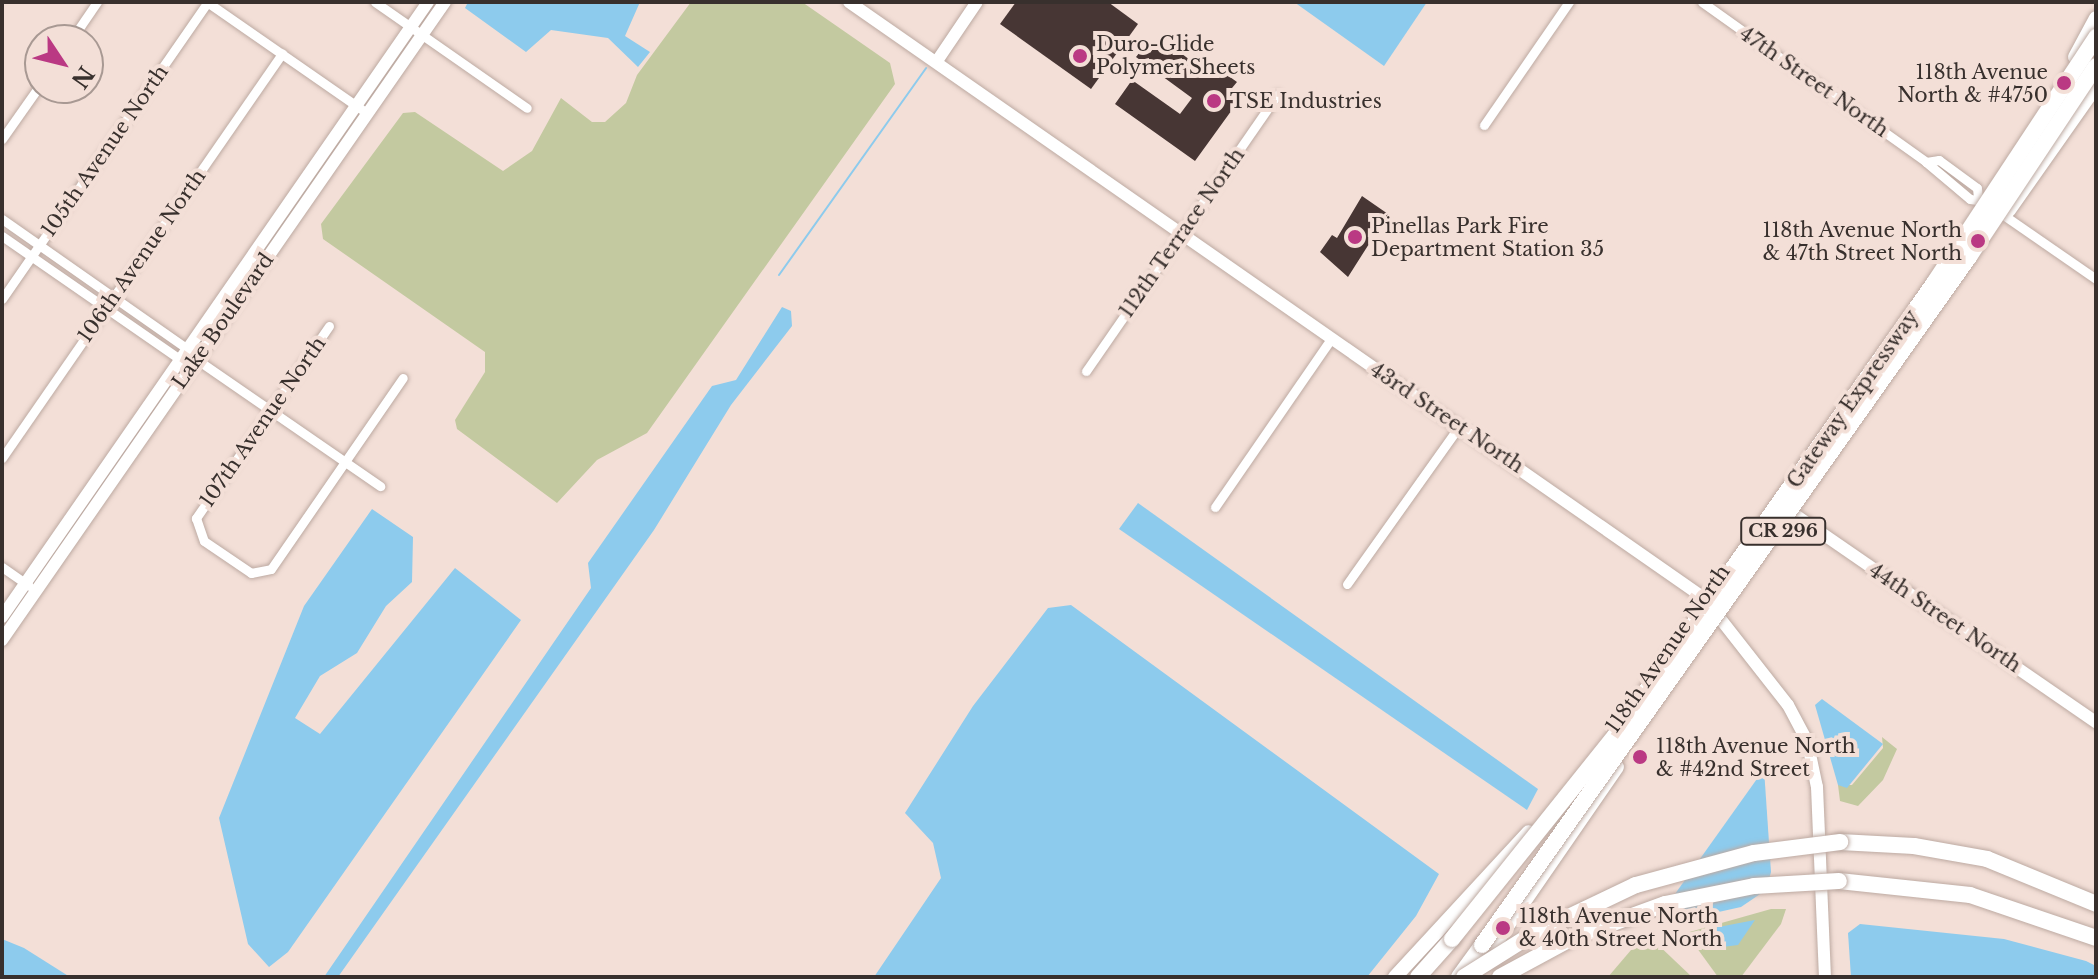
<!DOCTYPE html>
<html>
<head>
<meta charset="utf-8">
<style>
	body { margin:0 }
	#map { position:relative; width:2098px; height:979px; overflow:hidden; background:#f3dfd7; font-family:"Libre Baskerville",serif }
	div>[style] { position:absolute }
	.green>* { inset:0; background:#c3c9a0 }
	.water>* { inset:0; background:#8dcbed }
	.stream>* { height:2px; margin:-1px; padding:0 1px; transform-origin:1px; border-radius:1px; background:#8dcbed }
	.building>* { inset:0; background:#473634 }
	.roads { filter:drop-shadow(0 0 2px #bdaaa2) drop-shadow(0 0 2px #bdaaa2) }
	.street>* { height:9px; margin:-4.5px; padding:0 4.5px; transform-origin:4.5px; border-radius:4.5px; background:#fff }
	.secondary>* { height:12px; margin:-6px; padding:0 6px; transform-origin:6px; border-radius:6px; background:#fff }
	.primary>* { height:14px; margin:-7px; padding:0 7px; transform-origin:7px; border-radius:7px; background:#fff }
	.highway>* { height:16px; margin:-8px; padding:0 8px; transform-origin:8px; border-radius:8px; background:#fff }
	.bridges { filter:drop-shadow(0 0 2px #bdaaa2) drop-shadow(0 0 2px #bdaaa2) }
	.highway-bridge>* { height:16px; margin:-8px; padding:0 8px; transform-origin:8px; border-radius:8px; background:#fff }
	.dots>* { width:22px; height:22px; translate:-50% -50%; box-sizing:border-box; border:4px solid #f3dfd7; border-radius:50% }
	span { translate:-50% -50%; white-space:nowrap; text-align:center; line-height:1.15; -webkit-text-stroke:8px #f3dfd7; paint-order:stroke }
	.shield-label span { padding:2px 6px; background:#f3dfd7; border:2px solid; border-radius:6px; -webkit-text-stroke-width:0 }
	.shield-label { font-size:18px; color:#38302d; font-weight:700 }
	.poi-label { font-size:20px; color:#38302d }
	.left { translate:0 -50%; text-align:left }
	.right { translate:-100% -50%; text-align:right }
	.street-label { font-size:20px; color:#38302d }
	.frame { position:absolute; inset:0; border:4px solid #38302d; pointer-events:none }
	.north { position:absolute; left:24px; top:24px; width:80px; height:80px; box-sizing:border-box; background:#f3dfd7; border:2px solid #a89993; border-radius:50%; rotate:125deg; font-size:22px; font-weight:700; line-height:32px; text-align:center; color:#38302d }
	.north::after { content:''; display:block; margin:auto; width:28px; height:36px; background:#ba3983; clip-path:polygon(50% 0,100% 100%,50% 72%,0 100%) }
</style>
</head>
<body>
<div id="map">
	<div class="green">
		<div style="clip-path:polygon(691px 2px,802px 2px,890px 63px,895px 84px,647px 433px,597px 460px,557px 503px,457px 429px,455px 420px,485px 372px,485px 352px,323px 239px,321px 224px,403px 113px,415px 112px,503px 171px,532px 151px,561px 98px,592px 122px,605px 122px,626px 103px,637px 75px)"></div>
		<div style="clip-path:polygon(1882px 737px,1897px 749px,1883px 780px,1858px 806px,1840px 801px,1838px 785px,1852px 785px,1883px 748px)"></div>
		<div style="clip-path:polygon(1771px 909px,1786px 909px,1781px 924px,1741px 977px,1718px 977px,1686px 933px)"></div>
		<div style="clip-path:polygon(1653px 940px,1692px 977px,1608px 977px,1637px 943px)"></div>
	</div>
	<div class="water">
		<div style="clip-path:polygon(468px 2px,640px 2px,625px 36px,650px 52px,638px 67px,608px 38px,551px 30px,526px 52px,465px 8px)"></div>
		<div style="clip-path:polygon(1294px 2px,1427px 2px,1384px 66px)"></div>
		<div style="clip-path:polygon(782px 307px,791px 311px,792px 326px,731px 405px,654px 530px,338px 977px,324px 977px,591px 588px,588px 563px,712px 386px,736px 380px)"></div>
		<div style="clip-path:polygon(1138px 503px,1538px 789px,1527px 810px,1119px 529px)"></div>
		<div style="clip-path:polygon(372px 509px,413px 537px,412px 582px,386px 606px,357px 653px,320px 676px,295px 718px,320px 734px,455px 568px,521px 620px,288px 952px,269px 967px,248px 944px,219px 818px,304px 606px)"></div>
		<div style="clip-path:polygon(1071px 605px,1439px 874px,1416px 916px,1367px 977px,874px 977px,941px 878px,933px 843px,905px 813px,973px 706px,1048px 608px)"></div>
		<div style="clip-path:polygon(1822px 699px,1883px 744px,1847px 788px,1838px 785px,1815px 705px)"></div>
		<div style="clip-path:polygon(1764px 769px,1771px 872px,1766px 890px,1741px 907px,1696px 917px,1675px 914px,1670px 901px)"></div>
		<div style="clip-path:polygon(1755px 920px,1738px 945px,1715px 948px,1697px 937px,1703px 930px)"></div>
		<div style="clip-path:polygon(1860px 924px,2004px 939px,2086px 961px,2096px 966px,2096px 977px,1851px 977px,1848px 933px)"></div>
		<div style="clip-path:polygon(2px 939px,24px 948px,70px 977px,2px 977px)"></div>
	</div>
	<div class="stream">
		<div style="left:779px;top:275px;width:254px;rotate:-54.6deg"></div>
	</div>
	<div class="building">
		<div style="clip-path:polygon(1016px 2px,1108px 2px,1138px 24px,1091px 89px,1000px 24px)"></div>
		<div style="clip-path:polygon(1161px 38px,1190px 60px,1195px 52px,1237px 82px,1232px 88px,1242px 96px,1195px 161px,1115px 104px,1132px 80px,1180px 114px,1192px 98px,1136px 57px,1143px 48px,1150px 53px)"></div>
		<div style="clip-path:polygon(1362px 196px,1388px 214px,1348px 277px,1320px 252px,1332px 235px,1337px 238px)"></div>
	</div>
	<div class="roads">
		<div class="street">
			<div style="left:207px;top:2px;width:188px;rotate:34.8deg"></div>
			<div style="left:375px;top:2px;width:185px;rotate:34.9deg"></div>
			<div style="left:1702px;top:2px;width:275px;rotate:35.5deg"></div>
			<div style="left:1926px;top:162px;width:13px;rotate:-9deg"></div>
			<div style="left:1939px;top:160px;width:47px;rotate:36.4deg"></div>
			<div style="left:1977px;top:188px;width:9px;rotate:84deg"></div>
			<div style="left:71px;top:40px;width:46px;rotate:-55.6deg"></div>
			<div style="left:1484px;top:125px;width:150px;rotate:-55.4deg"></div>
			<div style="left:2px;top:139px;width:66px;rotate:-54.9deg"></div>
			<div style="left:1926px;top:162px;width:57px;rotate:40.1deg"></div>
			<div style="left:1970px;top:199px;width:13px;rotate:9deg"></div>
			<div style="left:2005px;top:216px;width:111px;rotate:34.7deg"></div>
			<div style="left:2px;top:219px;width:232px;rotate:35deg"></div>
			<div style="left:2px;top:236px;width:230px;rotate:34.7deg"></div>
			<div style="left:2px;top:299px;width:361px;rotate:-55.3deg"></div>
			<div style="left:329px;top:326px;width:234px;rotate:124.7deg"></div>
			<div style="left:196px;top:518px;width:24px;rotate:71deg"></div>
			<div style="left:204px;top:541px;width:57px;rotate:34.2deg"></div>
			<div style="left:251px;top:573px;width:20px;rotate:-11deg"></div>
			<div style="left:271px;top:569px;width:232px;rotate:-55.4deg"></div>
			<div style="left:196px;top:359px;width:224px;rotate:34.6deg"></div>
			<div style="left:1086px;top:371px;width:336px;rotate:-55.3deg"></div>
			<div style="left:2px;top:458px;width:492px;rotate:-55.3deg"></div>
			<div style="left:1215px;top:507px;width:204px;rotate:-55.4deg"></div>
			<div style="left:2px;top:567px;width:33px;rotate:35deg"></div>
			<div style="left:1347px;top:584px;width:195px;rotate:-54.6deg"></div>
		</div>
		<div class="secondary">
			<div style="left:849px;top:2px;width:1042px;rotate:34.88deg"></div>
			<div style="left:1704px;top:598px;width:136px;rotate:51.9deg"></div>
			<div style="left:1788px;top:705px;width:40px;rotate:62deg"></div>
			<div style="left:1807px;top:740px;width:48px;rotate:78deg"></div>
			<div style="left:1817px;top:787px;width:190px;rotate:87.6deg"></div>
			<div style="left:937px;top:61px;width:71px;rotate:-55.9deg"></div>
			<div style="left:1794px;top:514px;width:367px;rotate:34.6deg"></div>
			<div style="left:2px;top:617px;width:748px;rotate:-55.29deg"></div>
			<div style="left:2px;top:640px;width:777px;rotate:-55.23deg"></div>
		</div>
		<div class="primary">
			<div style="left:2075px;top:57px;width:44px;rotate:-61.7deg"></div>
			<div style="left:2009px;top:210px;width:151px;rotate:-54.9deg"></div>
			<div style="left:1479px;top:967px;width:243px;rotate:-55.4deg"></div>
			<div style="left:1395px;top:977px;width:197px;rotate:-47.3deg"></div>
		</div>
		<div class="highway">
			<div style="left:1840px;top:842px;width:74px;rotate:3.1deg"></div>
			<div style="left:1914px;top:846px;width:74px;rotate:10.1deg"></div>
			<div style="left:1987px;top:859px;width:118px;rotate:22.4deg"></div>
			<div style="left:1839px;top:881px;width:132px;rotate:6.1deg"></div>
			<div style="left:1970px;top:895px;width:133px;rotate:18.8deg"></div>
			<div style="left:1418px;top:977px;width:51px;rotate:-48.2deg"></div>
			<div style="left:1459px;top:977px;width:39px;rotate:-54deg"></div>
		</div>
	</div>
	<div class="bridges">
		<div class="highway-bridge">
			<div style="left:1452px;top:939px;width:263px;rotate:-51.3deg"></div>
			<div style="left:1616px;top:734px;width:552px;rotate:-54.81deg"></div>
			<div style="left:1934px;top:283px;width:295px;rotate:-56.6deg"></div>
			<div style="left:1482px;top:945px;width:843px;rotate:-54.71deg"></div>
			<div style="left:1969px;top:257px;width:229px;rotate:-56.4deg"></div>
			<div style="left:1464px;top:977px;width:79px;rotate:-32.1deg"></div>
			<div style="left:1531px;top:935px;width:116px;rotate:-25.5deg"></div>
			<div style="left:1636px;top:885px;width:122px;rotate:-15.2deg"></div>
			<div style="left:1754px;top:853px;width:87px;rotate:-7.3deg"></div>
			<div style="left:1500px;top:977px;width:82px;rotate:-28.4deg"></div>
			<div style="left:1572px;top:938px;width:99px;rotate:-20.1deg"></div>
			<div style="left:1665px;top:904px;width:91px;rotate:-11.4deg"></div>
			<div style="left:1754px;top:886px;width:85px;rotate:-3.4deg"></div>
		</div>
	</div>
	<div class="dots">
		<div style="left:1080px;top:56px;background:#ba3983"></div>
		<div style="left:2064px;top:83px;background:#ba3983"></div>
		<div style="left:1214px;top:101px;background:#ba3983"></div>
		<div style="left:1355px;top:237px;background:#ba3983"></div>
		<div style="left:1978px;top:241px;background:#ba3983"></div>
		<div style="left:1640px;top:757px;background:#ba3983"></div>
		<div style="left:1503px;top:928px;background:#ba3983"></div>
	</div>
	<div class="shield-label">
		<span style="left:1783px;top:531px">CR 296</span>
	</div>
	<div class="poi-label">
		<span class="left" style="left:1096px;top:56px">Duro-Glide<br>Polymer Sheets</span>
		<span class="right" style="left:2048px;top:84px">118th Avenue<br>North &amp; #4750</span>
		<span class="left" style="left:1230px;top:101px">TSE Industries</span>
		<span class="left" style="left:1371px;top:238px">Pinellas Park Fire<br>Department Station 35</span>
		<span class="right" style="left:1962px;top:242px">118th Avenue North<br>&amp; 47th Street North</span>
		<span class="left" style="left:1656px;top:758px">118th Avenue North<br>&amp; #42nd Street</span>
		<span class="left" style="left:1519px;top:928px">118th Avenue North<br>&amp; 40th Street North</span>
	</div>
	<div class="street-label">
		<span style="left:1814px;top:82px;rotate:35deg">47th Street North</span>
		<span style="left:105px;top:151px;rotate:-55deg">105th Avenue North</span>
		<span style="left:1182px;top:233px;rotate:-55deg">112th Terrace North</span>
		<span style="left:142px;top:256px;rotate:-55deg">106th Avenue North</span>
		<span style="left:223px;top:321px;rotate:-55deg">Lake Boulevard</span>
		<span style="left:1853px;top:399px;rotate:-55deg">Gateway Expressway</span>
		<span style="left:1447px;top:418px;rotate:34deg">43rd Street North</span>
		<span style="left:263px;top:422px;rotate:-55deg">107th Avenue North</span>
		<span style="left:1945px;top:618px;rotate:34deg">44th Street North</span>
		<span style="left:1668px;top:649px;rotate:-55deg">118th Avenue North</span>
	</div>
	<div class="frame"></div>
	<div class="north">N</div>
</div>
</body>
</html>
